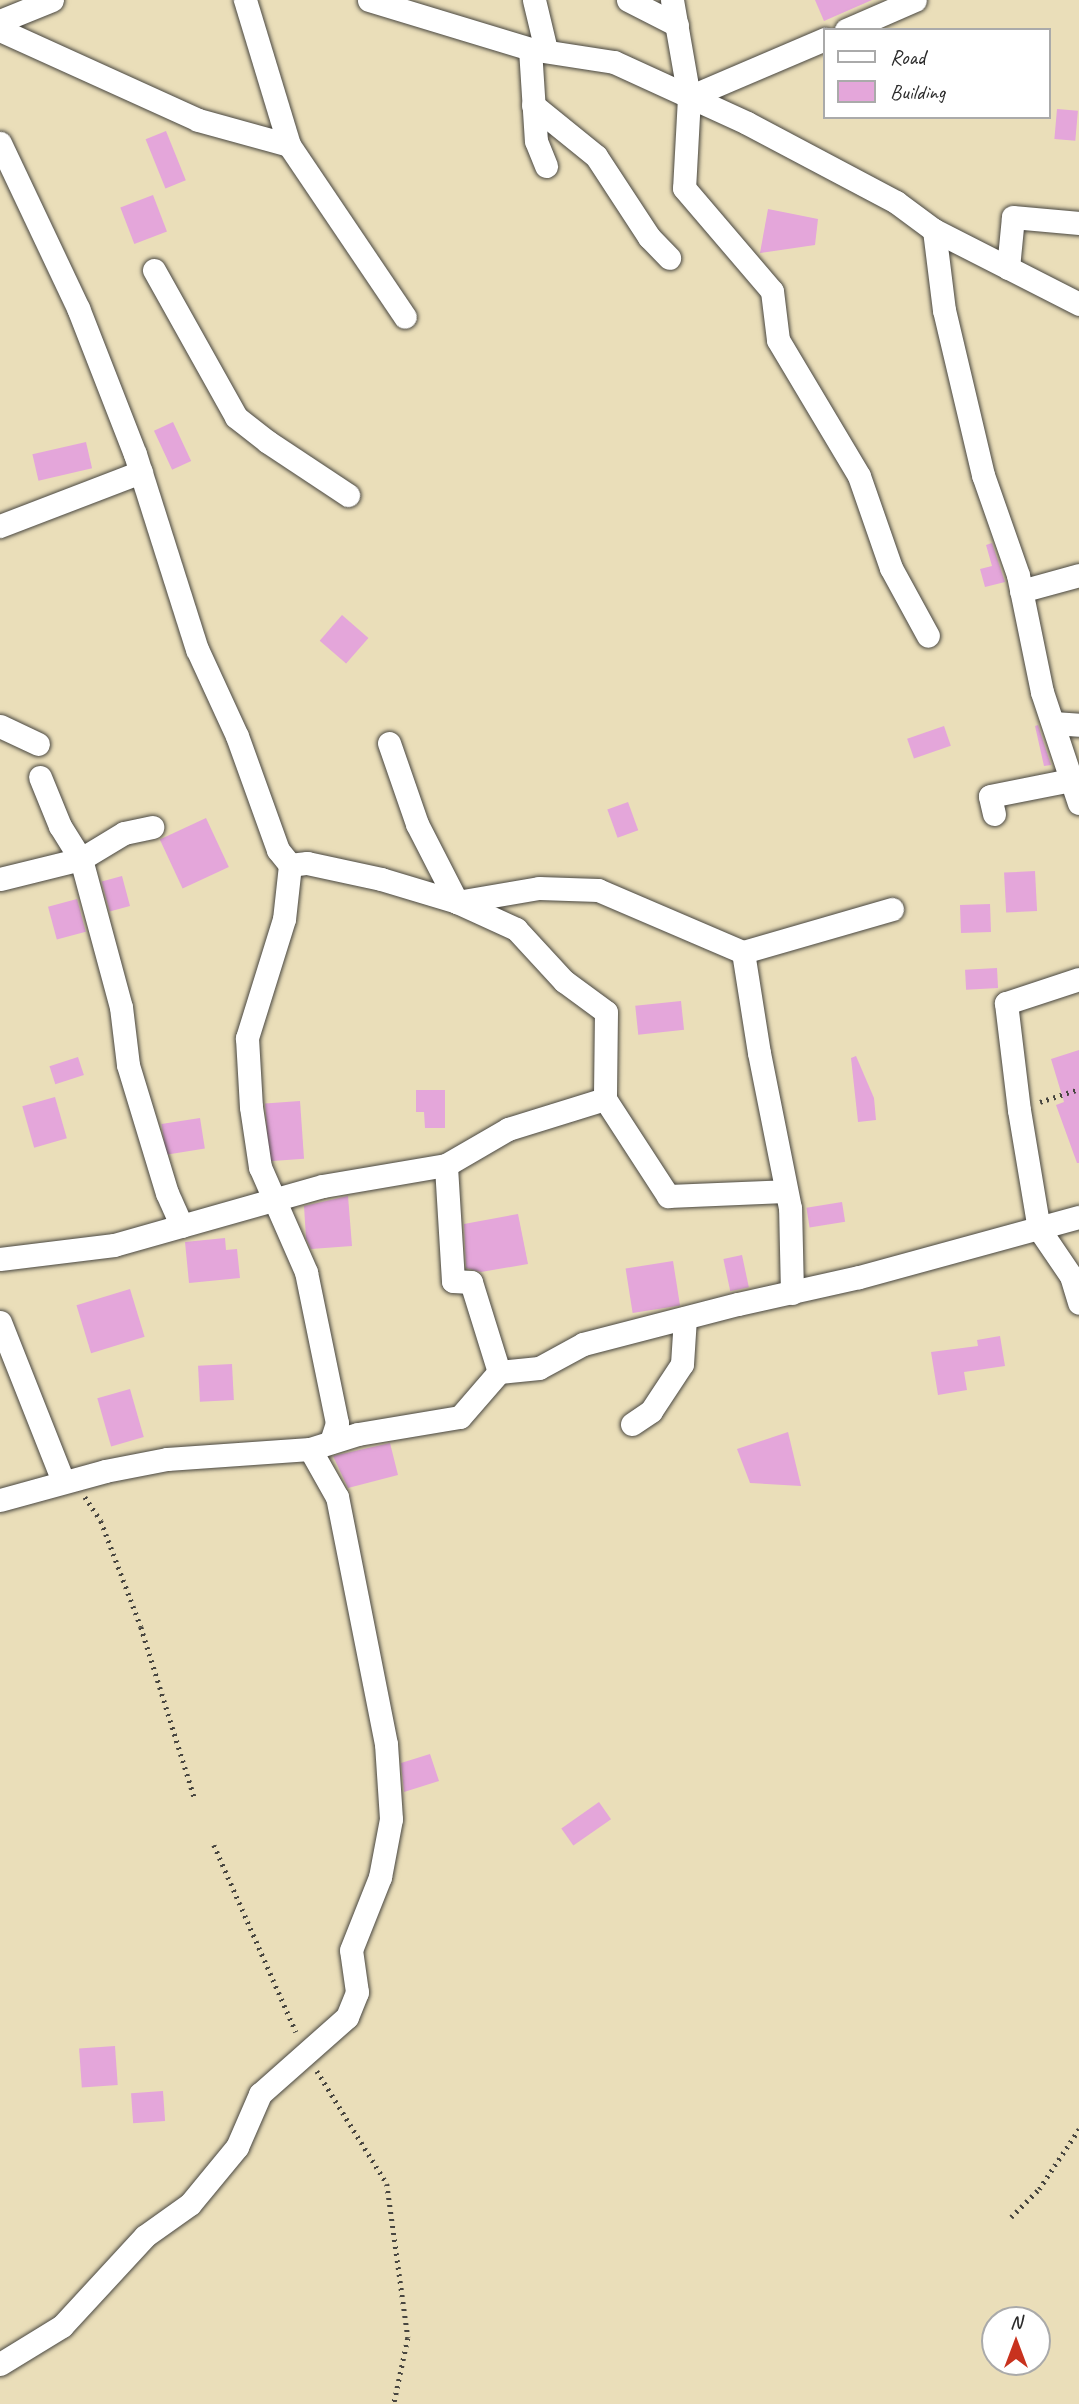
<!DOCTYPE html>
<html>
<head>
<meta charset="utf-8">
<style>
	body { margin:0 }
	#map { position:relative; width:1079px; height:2404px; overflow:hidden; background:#eadeb9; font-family:Caveat,sans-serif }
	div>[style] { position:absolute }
	.building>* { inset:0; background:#e4a6da; transform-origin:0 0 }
	.path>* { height:4.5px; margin-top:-2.25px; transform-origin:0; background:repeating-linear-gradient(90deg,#484640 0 2px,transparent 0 7px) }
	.roads { filter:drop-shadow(0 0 2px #484640) drop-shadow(0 0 2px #484640) }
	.minor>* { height:23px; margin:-11.5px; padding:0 11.5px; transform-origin:11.5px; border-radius:11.5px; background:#fff }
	span { translate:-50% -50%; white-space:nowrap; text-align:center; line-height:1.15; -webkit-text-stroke:6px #fff; paint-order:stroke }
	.legend { position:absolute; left:823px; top:28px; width:228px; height:91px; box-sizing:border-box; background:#fff; border:2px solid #aaa; margin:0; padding:9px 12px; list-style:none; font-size:21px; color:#2b2b2b }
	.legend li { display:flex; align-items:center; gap:14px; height:35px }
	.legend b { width:35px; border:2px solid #aaa }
	.north { position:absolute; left:981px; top:2306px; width:70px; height:70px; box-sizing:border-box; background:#fff; border:2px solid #aaa; border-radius:50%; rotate:0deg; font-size:19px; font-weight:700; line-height:28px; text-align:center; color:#2b2b2b }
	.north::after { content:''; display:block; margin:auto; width:24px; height:32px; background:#c8321e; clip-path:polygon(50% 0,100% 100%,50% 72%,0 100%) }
</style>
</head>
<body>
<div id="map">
	<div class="building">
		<div style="clip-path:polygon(815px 0,872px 0,824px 21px)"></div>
		<div style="left:1057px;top:109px;width:21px;height:30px;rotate:5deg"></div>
		<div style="left:166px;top:131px;width:53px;height:22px;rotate:68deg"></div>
		<div style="left:153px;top:195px;width:39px;height:35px;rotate:69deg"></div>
		<div style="clip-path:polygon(768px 209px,818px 219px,815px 245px,760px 253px)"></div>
		<div style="left:173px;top:422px;width:43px;height:21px;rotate:65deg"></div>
		<div style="left:86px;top:442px;width:27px;height:55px;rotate:77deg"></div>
		<div style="clip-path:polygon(992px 543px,1005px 582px,985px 587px,980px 569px,992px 566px,986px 545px)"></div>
		<div style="left:342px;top:615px;width:35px;height:34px;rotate:41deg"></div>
		<div style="clip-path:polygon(1038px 725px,1051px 765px,1044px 766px,1035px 726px)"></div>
		<div style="left:944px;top:726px;width:21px;height:39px;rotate:71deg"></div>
		<div style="left:628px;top:802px;width:30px;height:22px;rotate:70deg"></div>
		<div style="left:206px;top:818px;width:54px;height:51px;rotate:65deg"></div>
		<div style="left:1035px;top:871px;width:40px;height:31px;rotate:87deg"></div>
		<div style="left:122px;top:876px;width:31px;height:21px;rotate:75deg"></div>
		<div style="left:77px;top:899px;width:34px;height:30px;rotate:75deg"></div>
		<div style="left:990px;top:904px;width:28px;height:30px;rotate:88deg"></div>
		<div style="left:997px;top:968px;width:20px;height:32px;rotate:87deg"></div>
		<div style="left:681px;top:1001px;width:29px;height:46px;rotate:84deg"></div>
		<div style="clip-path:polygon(1079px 1050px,1079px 1163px,1077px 1163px,1056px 1105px,1064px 1102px,1051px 1059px)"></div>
		<div style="clip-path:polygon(856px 1056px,874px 1098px,876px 1120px,858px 1122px,851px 1058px)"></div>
		<div style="left:78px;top:1057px;width:19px;height:30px;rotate:72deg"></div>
		<div style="clip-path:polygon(416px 1090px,445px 1090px,445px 1128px,425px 1128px,424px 1112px,416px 1112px)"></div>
		<div style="left:55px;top:1097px;width:43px;height:34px;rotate:74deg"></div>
		<div style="left:300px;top:1101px;width:58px;height:35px;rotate:86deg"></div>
		<div style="left:200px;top:1118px;width:31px;height:39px;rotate:81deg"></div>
		<div style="clip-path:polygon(348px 1196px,352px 1246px,311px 1249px,306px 1238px,304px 1206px)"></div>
		<div style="left:842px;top:1202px;width:20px;height:36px;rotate:81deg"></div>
		<div style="clip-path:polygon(518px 1214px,528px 1264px,481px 1272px,466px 1268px,464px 1224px)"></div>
		<div style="clip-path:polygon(225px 1238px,226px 1250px,237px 1249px,240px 1278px,189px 1283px,185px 1242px)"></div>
		<div style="left:742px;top:1255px;width:33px;height:19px;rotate:78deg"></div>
		<div style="left:673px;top:1261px;width:45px;height:48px;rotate:81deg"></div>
		<div style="left:130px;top:1289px;width:50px;height:56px;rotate:73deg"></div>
		<div style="clip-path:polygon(1000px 1336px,1005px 1366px,964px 1372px,967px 1390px,938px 1395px,931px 1352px,978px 1346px,977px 1340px)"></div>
		<div style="left:232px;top:1364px;width:36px;height:34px;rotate:87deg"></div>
		<div style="left:130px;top:1389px;width:50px;height:34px;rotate:74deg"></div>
		<div style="clip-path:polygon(788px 1432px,801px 1486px,750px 1483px,737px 1449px)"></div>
		<div style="clip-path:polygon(390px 1443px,398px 1475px,348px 1488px,333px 1456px)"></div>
		<div style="clip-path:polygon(430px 1754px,439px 1781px,404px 1792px,401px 1763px)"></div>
		<div style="left:599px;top:1802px;width:21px;height:46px;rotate:55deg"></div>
		<div style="left:115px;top:2046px;width:39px;height:36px;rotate:86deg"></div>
		<div style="left:163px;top:2091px;width:30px;height:32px;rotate:86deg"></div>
	</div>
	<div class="path">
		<div style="left:1040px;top:1102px;width:41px;rotate:-18.4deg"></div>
		<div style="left:85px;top:1497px;width:29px;rotate:56deg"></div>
		<div style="left:101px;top:1521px;width:113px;rotate:69.3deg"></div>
		<div style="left:141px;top:1627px;width:180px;rotate:72.6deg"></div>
		<div style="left:214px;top:1845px;width:204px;rotate:66.3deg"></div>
		<div style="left:317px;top:2071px;width:133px;rotate:58.2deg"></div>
		<div style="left:387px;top:2184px;width:155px;rotate:82.2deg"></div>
		<div style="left:408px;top:2338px;width:67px;rotate:102deg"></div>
		<div style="left:1011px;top:2217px;width:40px;rotate:-45deg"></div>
		<div style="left:1039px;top:2189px;width:72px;rotate:-56.3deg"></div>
	</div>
	<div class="roads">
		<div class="minor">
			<div style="left:245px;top:0;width:152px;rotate:73.1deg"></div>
			<div style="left:369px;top:0;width:168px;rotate:16.9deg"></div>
			<div style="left:530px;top:49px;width:85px;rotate:8.8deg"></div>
			<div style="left:614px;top:62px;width:146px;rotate:24.6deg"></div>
			<div style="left:747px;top:123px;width:169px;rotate:27.9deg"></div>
			<div style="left:896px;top:202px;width:47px;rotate:36.4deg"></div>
			<div style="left:934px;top:230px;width:163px;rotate:27deg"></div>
			<div style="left:534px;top:0;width:51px;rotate:76.5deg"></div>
			<div style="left:628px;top:0;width:55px;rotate:27deg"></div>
			<div style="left:672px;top:0;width:98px;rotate:80.1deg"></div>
			<div style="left:689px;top:97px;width:91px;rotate:93.1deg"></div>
			<div style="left:684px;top:188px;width:135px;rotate:49.5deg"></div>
			<div style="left:772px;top:291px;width:49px;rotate:83deg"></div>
			<div style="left:778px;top:340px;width:158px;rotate:59.2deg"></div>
			<div style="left:859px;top:476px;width:97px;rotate:70.8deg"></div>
			<div style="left:891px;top:568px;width:77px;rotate:61.4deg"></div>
			<div style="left:0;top:21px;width:56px;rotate:-22deg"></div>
			<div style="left:0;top:30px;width:217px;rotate:24.4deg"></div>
			<div style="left:198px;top:120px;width:94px;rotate:15.4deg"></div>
			<div style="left:289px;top:145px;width:207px;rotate:56deg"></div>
			<div style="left:846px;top:30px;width:75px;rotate:-23.5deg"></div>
			<div style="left:530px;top:49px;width:92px;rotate:86.3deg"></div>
			<div style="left:536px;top:141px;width:27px;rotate:68deg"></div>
			<div style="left:689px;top:97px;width:148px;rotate:-23.1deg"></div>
			<div style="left:533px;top:105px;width:81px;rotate:39deg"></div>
			<div style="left:596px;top:156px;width:97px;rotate:56.8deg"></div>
			<div style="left:649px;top:237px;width:29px;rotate:46deg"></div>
			<div style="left:0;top:143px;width:183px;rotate:64.7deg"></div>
			<div style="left:78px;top:308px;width:157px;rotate:68.7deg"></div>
			<div style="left:135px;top:454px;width:205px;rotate:72.4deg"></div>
			<div style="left:197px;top:649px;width:96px;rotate:65.3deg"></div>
			<div style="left:237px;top:736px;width:121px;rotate:70.2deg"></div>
			<div style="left:278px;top:850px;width:19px;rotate:51deg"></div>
			<div style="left:290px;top:865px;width:54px;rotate:96.3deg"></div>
			<div style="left:284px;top:919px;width:125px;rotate:107.3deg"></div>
			<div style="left:247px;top:1038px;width:69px;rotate:86.7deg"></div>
			<div style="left:251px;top:1107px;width:61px;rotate:81.5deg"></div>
			<div style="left:260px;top:1167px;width:115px;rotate:66.3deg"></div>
			<div style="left:306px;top:1272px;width:154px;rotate:78.4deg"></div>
			<div style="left:337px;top:1423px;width:20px;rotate:108deg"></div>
			<div style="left:934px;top:230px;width:81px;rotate:82.9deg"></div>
			<div style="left:944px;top:310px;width:170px;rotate:76.7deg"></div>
			<div style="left:983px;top:475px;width:106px;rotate:70.7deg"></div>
			<div style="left:1018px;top:575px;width:119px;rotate:78.4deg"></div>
			<div style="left:1042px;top:692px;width:117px;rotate:71.6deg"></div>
			<div style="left:1008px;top:268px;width:51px;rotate:-84.4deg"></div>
			<div style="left:1013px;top:217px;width:66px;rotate:5.2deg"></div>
			<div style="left:154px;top:270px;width:168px;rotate:60.8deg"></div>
			<div style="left:236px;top:417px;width:41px;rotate:38deg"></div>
			<div style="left:268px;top:442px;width:96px;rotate:33.5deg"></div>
			<div style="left:0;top:526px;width:151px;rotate:-21deg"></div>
			<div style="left:1021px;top:591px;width:60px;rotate:-15.4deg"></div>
			<div style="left:1053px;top:723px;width:26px;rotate:4deg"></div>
			<div style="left:0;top:726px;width:42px;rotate:25.3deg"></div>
			<div style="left:389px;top:743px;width:86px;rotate:70.9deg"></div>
			<div style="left:417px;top:824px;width:88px;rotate:62.9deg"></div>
			<div style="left:457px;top:902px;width:83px;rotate:-9.7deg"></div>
			<div style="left:539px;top:888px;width:59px;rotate:1.9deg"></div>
			<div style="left:598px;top:890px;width:158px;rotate:23.2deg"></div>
			<div style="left:40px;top:777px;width:53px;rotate:67.8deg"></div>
			<div style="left:60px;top:826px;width:39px;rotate:58deg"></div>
			<div style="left:81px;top:859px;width:153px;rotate:74.9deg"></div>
			<div style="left:121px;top:1007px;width:58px;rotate:83.1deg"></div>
			<div style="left:128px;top:1065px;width:134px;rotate:73.1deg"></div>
			<div style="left:167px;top:1193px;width:36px;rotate:66deg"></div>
			<div style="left:994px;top:814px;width:18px;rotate:-103deg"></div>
			<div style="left:990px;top:796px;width:83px;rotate:-11.2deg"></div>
			<div style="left:290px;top:865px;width:17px;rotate:-7deg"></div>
			<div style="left:307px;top:863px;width:76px;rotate:12.2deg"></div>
			<div style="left:381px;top:879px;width:79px;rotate:16.8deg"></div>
			<div style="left:457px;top:902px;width:65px;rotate:24.6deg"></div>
			<div style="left:516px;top:929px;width:71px;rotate:47.3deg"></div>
			<div style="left:564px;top:981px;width:52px;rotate:36.4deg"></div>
			<div style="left:606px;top:1012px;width:87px;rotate:90.7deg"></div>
			<div style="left:0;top:879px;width:83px;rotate:-13.9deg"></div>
			<div style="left:81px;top:859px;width:50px;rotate:-31.2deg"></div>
			<div style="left:124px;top:833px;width:29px;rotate:-12deg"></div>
			<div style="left:1079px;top:979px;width:77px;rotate:161.8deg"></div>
			<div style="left:1006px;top:1003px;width:108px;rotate:83.1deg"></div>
			<div style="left:1019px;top:1110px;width:121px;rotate:80.5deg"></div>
			<div style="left:1039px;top:1229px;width:57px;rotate:55.8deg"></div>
			<div style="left:1071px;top:1276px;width:28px;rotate:73deg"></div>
			<div style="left:0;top:1259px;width:115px;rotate:-7deg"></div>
			<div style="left:114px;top:1245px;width:217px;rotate:-15.8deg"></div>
			<div style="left:323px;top:1186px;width:125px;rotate:-9.7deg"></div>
			<div style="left:792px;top:1293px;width:85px;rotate:-91.3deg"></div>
			<div style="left:790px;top:1208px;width:158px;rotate:-101.3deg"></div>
			<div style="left:759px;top:1053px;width:102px;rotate:-99deg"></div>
			<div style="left:743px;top:952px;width:155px;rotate:-16.1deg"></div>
			<div style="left:0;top:1322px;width:171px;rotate:68.4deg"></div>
			<div style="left:499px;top:1372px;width:94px;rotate:-107.3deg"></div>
			<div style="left:471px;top:1282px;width:18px;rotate:-177deg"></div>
			<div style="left:453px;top:1281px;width:116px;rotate:-93.5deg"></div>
			<div style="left:446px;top:1165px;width:72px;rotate:-30.1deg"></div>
			<div style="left:508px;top:1129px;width:102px;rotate:-17.2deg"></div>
			<div style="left:605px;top:1099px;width:116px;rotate:57deg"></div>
			<div style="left:668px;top:1196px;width:117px;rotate:-2.4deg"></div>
			<div style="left:632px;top:1424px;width:23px;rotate:-34deg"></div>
			<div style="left:651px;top:1411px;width:56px;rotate:-56.6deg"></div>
			<div style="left:682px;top:1364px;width:46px;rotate:-86.3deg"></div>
			<div style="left:0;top:1500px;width:109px;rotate:-15.4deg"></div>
			<div style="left:105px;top:1471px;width:63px;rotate:-11deg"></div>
			<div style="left:167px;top:1459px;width:143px;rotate:-4deg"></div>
			<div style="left:310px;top:1449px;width:50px;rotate:-17.4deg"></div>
			<div style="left:358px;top:1434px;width:103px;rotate:-9.5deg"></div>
			<div style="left:460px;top:1417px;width:60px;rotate:-49.1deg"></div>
			<div style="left:499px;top:1372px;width:40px;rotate:-5.7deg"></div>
			<div style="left:539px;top:1368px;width:50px;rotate:-28.6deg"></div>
			<div style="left:583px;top:1344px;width:160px;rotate:-14.5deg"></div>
			<div style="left:738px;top:1304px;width:124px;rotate:-12.6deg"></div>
			<div style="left:859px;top:1277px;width:228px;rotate:-15.3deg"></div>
			<div style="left:0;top:2364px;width:73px;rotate:-31.5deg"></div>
			<div style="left:62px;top:2326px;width:122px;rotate:-47.3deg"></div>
			<div style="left:145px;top:2236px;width:55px;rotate:-35.4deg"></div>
			<div style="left:190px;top:2204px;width:74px;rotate:-50.5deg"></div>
			<div style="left:237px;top:2147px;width:58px;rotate:-66.5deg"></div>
			<div style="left:260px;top:2094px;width:116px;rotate:-41.5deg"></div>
			<div style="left:347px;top:2017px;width:27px;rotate:-68deg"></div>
			<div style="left:357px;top:1992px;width:42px;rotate:-98.1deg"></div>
			<div style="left:351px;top:1950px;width:79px;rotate:-68.3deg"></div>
			<div style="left:380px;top:1877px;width:59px;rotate:-79.3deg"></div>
			<div style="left:391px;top:1819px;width:75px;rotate:-93.8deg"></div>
			<div style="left:386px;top:1744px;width:252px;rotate:-101.2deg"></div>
			<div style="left:337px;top:1497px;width:55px;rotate:-119.4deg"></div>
		</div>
	</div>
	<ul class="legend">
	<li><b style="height:9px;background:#fff"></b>Road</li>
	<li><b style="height:19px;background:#e4a6da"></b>Building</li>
	</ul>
	<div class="north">N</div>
</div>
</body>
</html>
